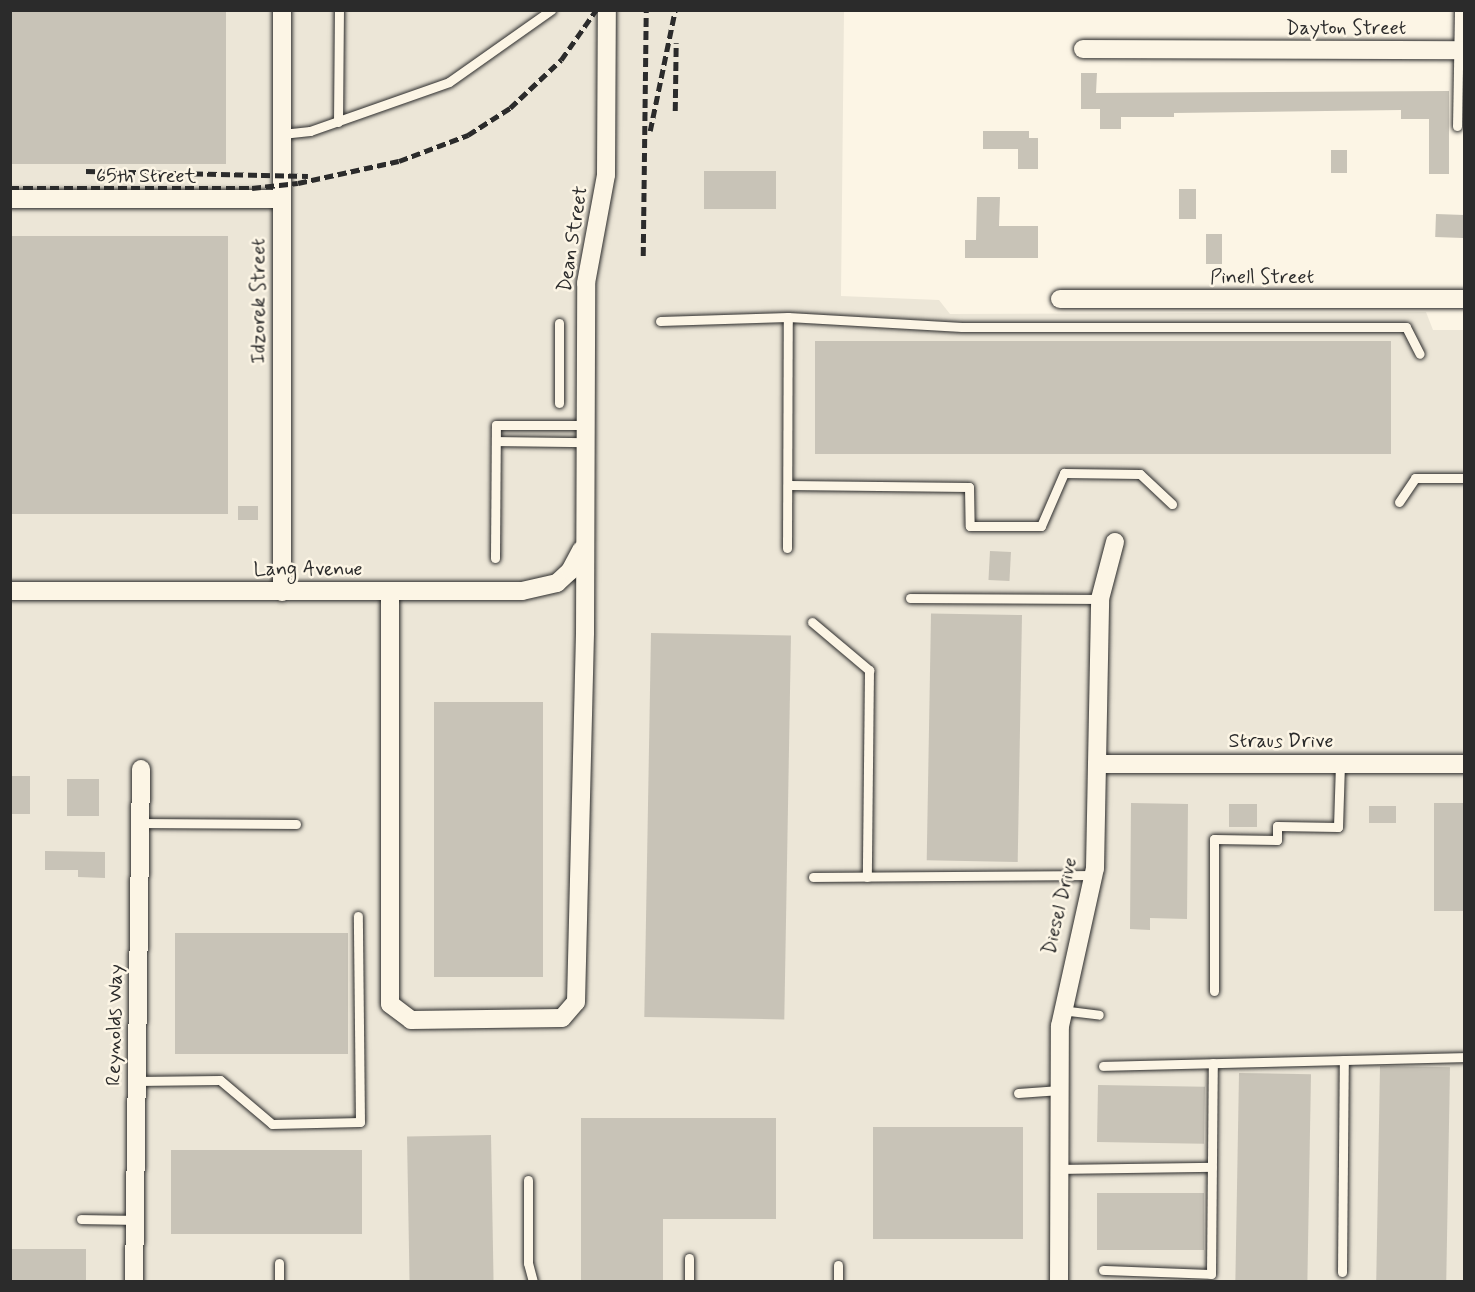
<!DOCTYPE html>
<html>
<head>
<meta charset="utf-8">
<style>
	body { margin:0 }
	#map { position:relative; width:1475px; height:1292px; overflow:hidden; background:#fcf5e5; font-family:Mynerve,sans-serif }
	div>[style] { position:absolute }
	.built>* { inset:0; background:#ece6d7 }
	.building>* { inset:0; background:#c8c3b7; transform-origin:0 0 }
	.roads { filter:drop-shadow(0 0 2px #2b2b2b) drop-shadow(0 0 2px #2b2b2b) }
	.lane>* { height:9px; margin:-4.5px; padding:0 4.5px; transform-origin:4.5px; border-radius:4.5px; background:#fcf5e5 }
	.street>* { height:18px; margin:-9px; padding:0 9px; transform-origin:9px; border-radius:9px; background:#fcf5e5 }
	.rail>* { height:4.5px; margin-top:-2.25px; transform-origin:0; background:repeating-linear-gradient(90deg,#2b2b2b 0 9px,transparent 0 13.5px) }
	span { translate:-50% -50%; white-space:nowrap; text-align:center; line-height:1.15; -webkit-text-stroke:5px #fcf5e5; paint-order:stroke }
	.street-label { font-size:20px; color:#2b2b2b }
	.frame { position:absolute; inset:0; border:12px solid #2b2b2b; pointer-events:none }
</style>
</head>
<body>
<div id="map">
	<div class="built">
		<div style="clip-path:polygon(10px 11px,844px 11px,841px 296px,939px 300px,950px 314px,1426px 312px,1433px 330px,1464px 330px,1464px 1281px,11px 1281px)"></div>
	</div>
	<div class="building">
		<div style="left:10px;top:10px;width:216px;height:154px"></div>
		<div style="clip-path:polygon(1081px 73px,1097px 73px,1096px 93px,1449px 91px,1449px 174px,1429px 174px,1429px 119px,1401px 119px,1401px 110px,1174px 113px,1174px 117px,1121px 117px,1121px 129px,1100px 129px,1100px 109px,1081px 109px)"></div>
		<div style="clip-path:polygon(983px 131px,1029px 131px,1029px 138px,1038px 138px,1038px 169px,1018px 169px,1018px 149px,983px 149px)"></div>
		<div style="left:1331px;top:150px;width:16px;height:23px"></div>
		<div style="left:704px;top:171px;width:72px;height:38px"></div>
		<div style="left:1179px;top:189px;width:17px;height:30px"></div>
		<div style="clip-path:polygon(977px 197px,1000px 197px,999px 226px,1038px 226px,1038px 258px,965px 258px,965px 240px,976px 240px)"></div>
		<div style="left:1436px;top:214px;width:28px;height:23px;rotate:2deg"></div>
		<div style="left:1206px;top:234px;width:16px;height:30px"></div>
		<div style="left:10px;top:236px;width:218px;height:278px"></div>
		<div style="left:815px;top:341px;width:576px;height:113px"></div>
		<div style="left:238px;top:506px;width:20px;height:14px"></div>
		<div style="left:990px;top:551px;width:21px;height:29px;rotate:3deg"></div>
		<div style="left:1022px;top:615px;width:247px;height:91px;rotate:91deg"></div>
		<div style="left:651px;top:633px;width:140px;height:384px;rotate:1deg"></div>
		<div style="left:434px;top:702px;width:109px;height:275px"></div>
		<div style="left:11px;top:776px;width:19px;height:38px"></div>
		<div style="left:67px;top:779px;width:32px;height:37px"></div>
		<div style="clip-path:polygon(1131px 803px,1188px 804px,1187px 919px,1150px 918px,1150px 930px,1130px 929px)"></div>
		<div style="left:1434px;top:803px;width:30px;height:108px"></div>
		<div style="left:1229px;top:804px;width:28px;height:23px"></div>
		<div style="left:1369px;top:806px;width:27px;height:17px"></div>
		<div style="clip-path:polygon(45px 851px,105px 852px,105px 878px,78px 877px,78px 870px,45px 870px)"></div>
		<div style="left:348px;top:933px;width:121px;height:173px;rotate:90deg"></div>
		<div style="left:1380px;top:1066px;width:70px;height:215px;rotate:1deg"></div>
		<div style="left:1239px;top:1073px;width:72px;height:208px;rotate:1deg"></div>
		<div style="left:1098px;top:1085px;width:107px;height:57px;rotate:1deg"></div>
		<div style="clip-path:polygon(581px 1118px,776px 1118px,776px 1219px,663px 1219px,663px 1281px,581px 1281px)"></div>
		<div style="left:873px;top:1127px;width:150px;height:112px"></div>
		<div style="left:491px;top:1135px;width:145px;height:84px;rotate:89deg"></div>
		<div style="left:171px;top:1150px;width:191px;height:84px"></div>
		<div style="left:1097px;top:1193px;width:107px;height:57px"></div>
		<div style="left:86px;top:1249px;width:32px;height:74px;rotate:90deg"></div>
	</div>
	<div class="roads">
		<div class="lane">
			<div style="left:338px;top:122px;width:112px;rotate:-89.5deg"></div>
			<div style="left:1457px;top:126px;width:116px;rotate:-89deg"></div>
			<div style="left:282px;top:134px;width:28px;rotate:-6deg"></div>
			<div style="left:310px;top:131px;width:147px;rotate:-19.4deg"></div>
			<div style="left:449px;top:82px;width:125px;rotate:-35.2deg"></div>
			<div style="left:660px;top:321px;width:128px;rotate:-1.8deg"></div>
			<div style="left:788px;top:317px;width:174px;rotate:3.3deg"></div>
			<div style="left:962px;top:327px;width:444px"></div>
			<div style="left:1406px;top:327px;width:30px;rotate:63deg"></div>
			<div style="left:559px;top:323px;width:80px;rotate:90deg"></div>
			<div style="left:496px;top:441px;width:88px;rotate:0.7deg"></div>
			<div style="left:789px;top:485px;width:180px;rotate:0.6deg"></div>
			<div style="left:969px;top:487px;width:39px;rotate:89deg"></div>
			<div style="left:970px;top:526px;width:71px"></div>
			<div style="left:1041px;top:526px;width:58px;rotate:-66.5deg"></div>
			<div style="left:1064px;top:473px;width:76px;rotate:0.8deg"></div>
			<div style="left:1140px;top:474px;width:44px;rotate:43.2deg"></div>
			<div style="left:1399px;top:502px;width:29px;rotate:-56deg"></div>
			<div style="left:1415px;top:478px;width:49px"></div>
			<div style="left:787px;top:548px;width:231px;rotate:-89.8deg"></div>
			<div style="left:495px;top:558px;width:133px;rotate:-89.6deg"></div>
			<div style="left:496px;top:425px;width:88px"></div>
			<div style="left:910px;top:598px;width:190px;rotate:0.3deg"></div>
			<div style="left:812px;top:622px;width:75px;rotate:40.1deg"></div>
			<div style="left:869px;top:670px;width:207px;rotate:90.6deg"></div>
			<div style="left:140px;top:823px;width:156px;rotate:0.4deg"></div>
			<div style="left:813px;top:877px;width:280px;rotate:-0.4deg"></div>
			<div style="left:1214px;top:991px;width:152px;rotate:-90deg"></div>
			<div style="left:1214px;top:839px;width:63px;rotate:0.9deg"></div>
			<div style="left:1277px;top:840px;width:14px;rotate:-90deg"></div>
			<div style="left:1277px;top:826px;width:61px;rotate:0.9deg"></div>
			<div style="left:1338px;top:827px;width:63px;rotate:-88.2deg"></div>
			<div style="left:1061px;top:1010px;width:38px;rotate:7deg"></div>
			<div style="left:1103px;top:1066px;width:361px;rotate:-1.4deg"></div>
			<div style="left:137px;top:1081px;width:83px;rotate:-0.7deg"></div>
			<div style="left:220px;top:1080px;width:68px;rotate:40.2deg"></div>
			<div style="left:272px;top:1124px;width:88px;rotate:-1.3deg"></div>
			<div style="left:360px;top:1122px;width:206px;rotate:-90.6deg"></div>
			<div style="left:1018px;top:1093px;width:42px;rotate:-4.1deg"></div>
			<div style="left:1060px;top:1169px;width:152px;rotate:-0.8deg"></div>
			<div style="left:528px;top:1180px;width:83px;rotate:90deg"></div>
			<div style="left:528px;top:1263px;width:20px;rotate:75deg"></div>
			<div style="left:81px;top:1219px;width:54px;rotate:1.1deg"></div>
			<div style="left:1103px;top:1270px;width:108px;rotate:2.1deg"></div>
			<div style="left:1211px;top:1274px;width:211px;rotate:-89.5deg"></div>
			<div style="left:1342px;top:1272px;width:212px;rotate:-89.5deg"></div>
			<div style="left:279px;top:1282px;width:19px;rotate:-90deg"></div>
			<div style="left:689px;top:1282px;width:24px;rotate:-90deg"></div>
			<div style="left:838px;top:1282px;width:17px;rotate:-90deg"></div>
		</div>
		<div class="street">
			<div style="left:282px;top:10px;width:582px;rotate:90deg"></div>
			<div style="left:1083px;top:49px;width:381px;rotate:0.2deg"></div>
			<div style="left:10px;top:199px;width:271px"></div>
			<div style="left:1060px;top:299px;width:404px"></div>
			<div style="left:10px;top:591px;width:512px"></div>
			<div style="left:522px;top:591px;width:36px;rotate:-13deg"></div>
			<div style="left:557px;top:583px;width:18px;rotate:-43deg"></div>
			<div style="left:570px;top:571px;width:24px;rotate:-62deg"></div>
			<div style="left:390px;top:592px;width:412px;rotate:90deg"></div>
			<div style="left:390px;top:1004px;width:26px;rotate:37deg"></div>
			<div style="left:411px;top:1020px;width:151px;rotate:-0.8deg"></div>
			<div style="left:562px;top:1018px;width:21px;rotate:-49deg"></div>
			<div style="left:576px;top:1002px;width:369px;rotate:-88.6deg"></div>
			<div style="left:585px;top:633px;width:350px;rotate:-89.8deg"></div>
			<div style="left:586px;top:283px;width:110px;rotate:-79.5deg"></div>
			<div style="left:606px;top:175px;width:165px;rotate:-89.7deg"></div>
			<div style="left:1097px;top:764px;width:367px"></div>
			<div style="left:134px;top:1282px;width:513px;rotate:-89.22deg"></div>
			<div style="left:1059px;top:1282px;width:256px;rotate:-89.8deg"></div>
			<div style="left:1060px;top:1026px;width:162px;rotate:-77.5deg"></div>
			<div style="left:1095px;top:868px;width:269px;rotate:-88.9deg"></div>
			<div style="left:1100px;top:599px;width:59px;rotate:-75.3deg"></div>
		</div>
	</div>
	<div class="rail">
		<div style="left:675px;top:111px;width:68px;rotate:-89.2deg"></div>
		<div style="left:650px;top:131px;width:124px;rotate:-78.3deg"></div>
		<div style="left:86px;top:171px;width:222px;rotate:1.3deg"></div>
		<div style="left:10px;top:188px;width:242px"></div>
		<div style="left:252px;top:188px;width:46px;rotate:-6.2deg"></div>
		<div style="left:298px;top:183px;width:103px;rotate:-12.3deg"></div>
		<div style="left:399px;top:161px;width:74px;rotate:-20.6deg"></div>
		<div style="left:468px;top:135px;width:50px;rotate:-32.7deg"></div>
		<div style="left:510px;top:108px;width:70px;rotate:-43.3deg"></div>
		<div style="left:561px;top:60px;width:61px;rotate:-55deg"></div>
		<div style="left:643px;top:256px;width:246px;rotate:-89.3deg"></div>
	</div>
	<div class="street-label">
		<span style="left:1346px;top:28px">Dayton Street</span>
		<span style="left:146px;top:176px">65th Street</span>
		<span style="left:573px;top:239px;rotate:-81deg">Dean Street</span>
		<span style="left:1262px;top:277px">Pinell Street</span>
		<span style="left:259px;top:301px;rotate:-90deg">Idzorek Street</span>
		<span style="left:308px;top:569px">Lang Avenue</span>
		<span style="left:1281px;top:741px">Straus Drive</span>
		<span style="left:1060px;top:906px;rotate:-77deg">Diesel Drive</span>
		<span style="left:115px;top:1025px;rotate:-89deg">Reynolds Way</span>
	</div>
	<div class="frame"></div>
</div>
</body>
</html>
